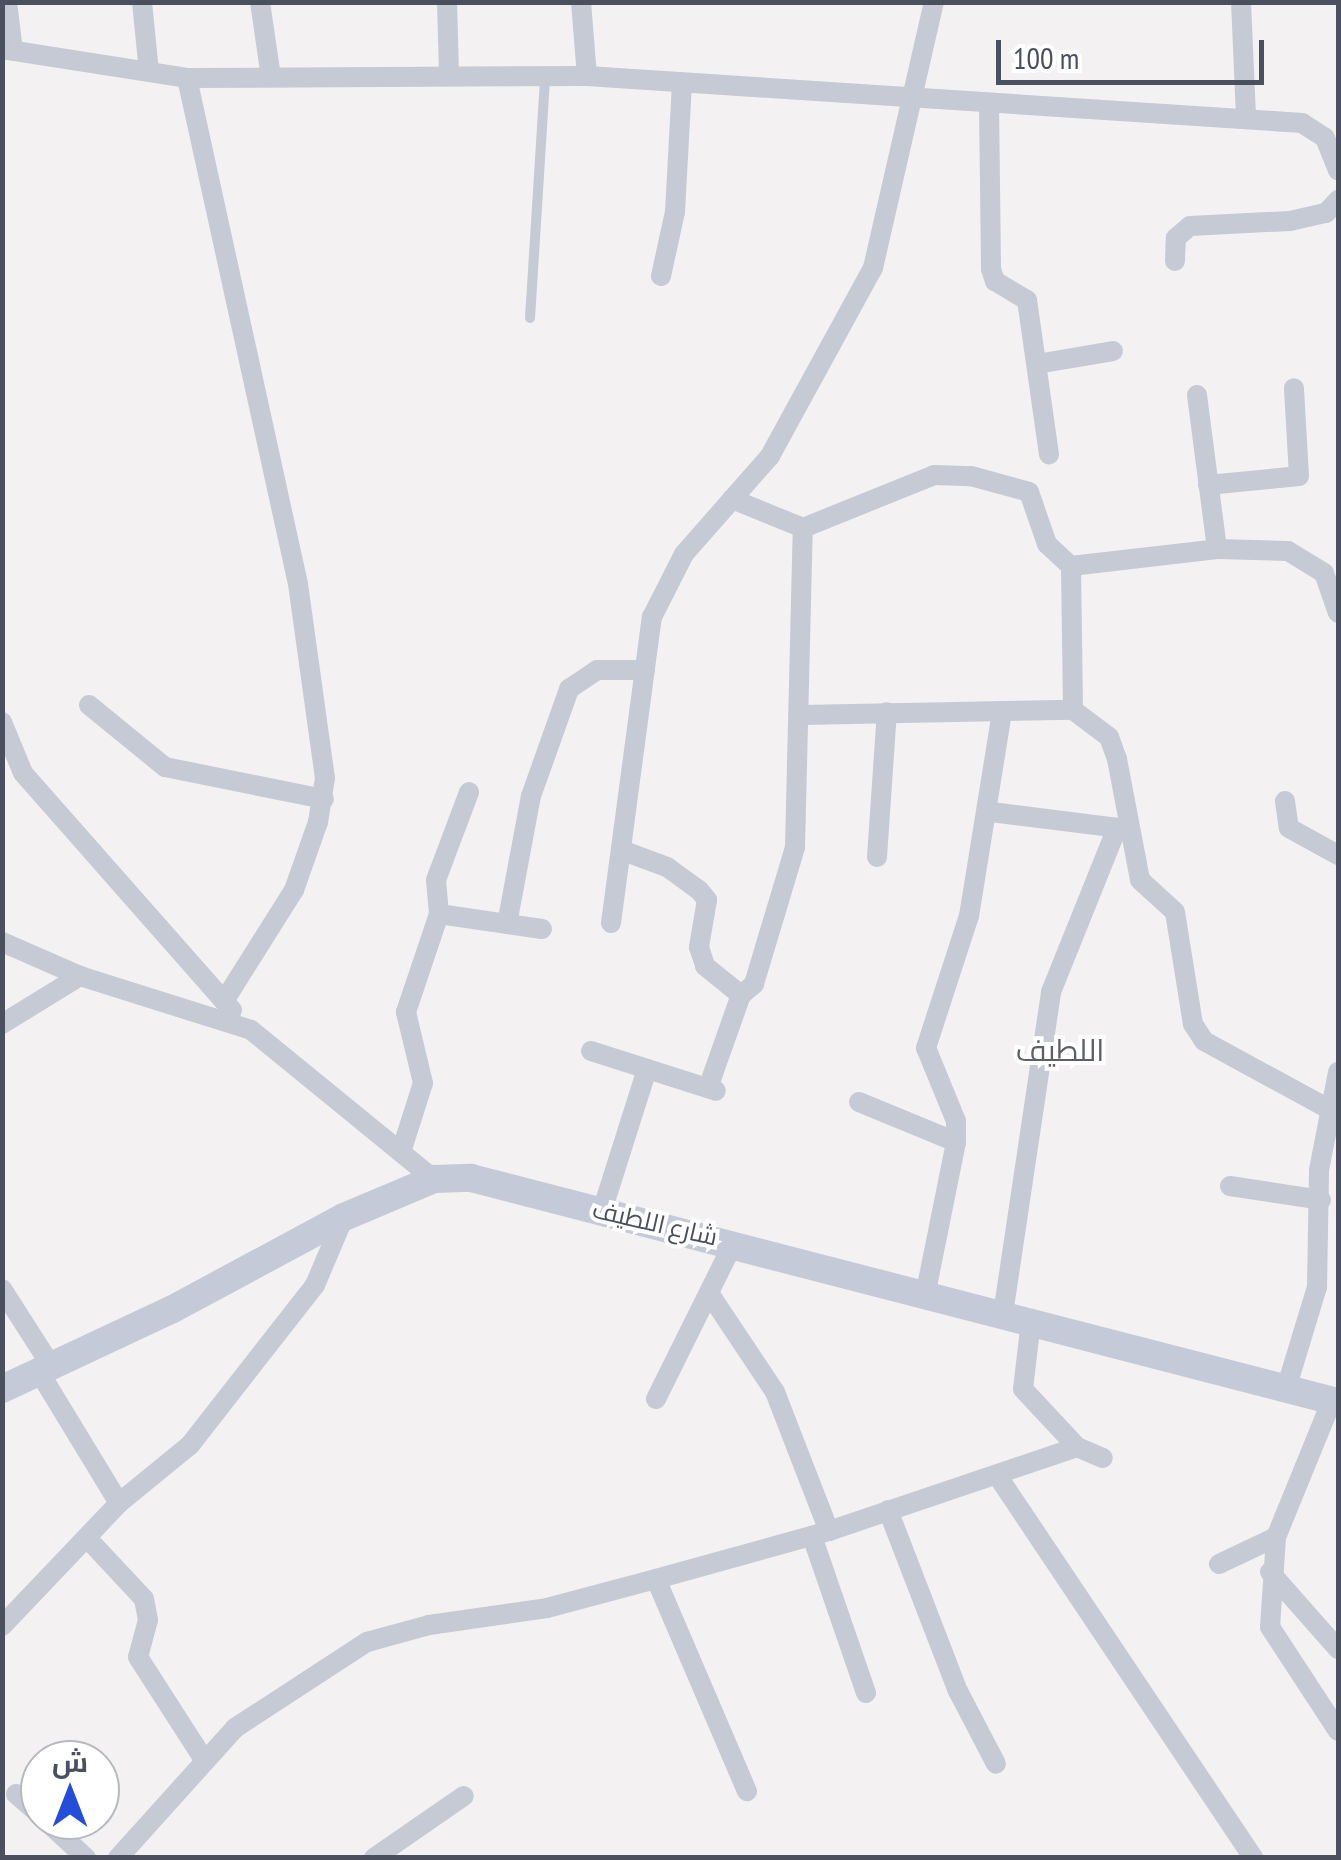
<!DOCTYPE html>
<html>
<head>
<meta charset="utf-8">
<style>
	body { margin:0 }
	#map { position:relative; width:1341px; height:1860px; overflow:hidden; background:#f3f1f1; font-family:"PT Sans Narrow",Cairo,sans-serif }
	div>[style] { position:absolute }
	.lane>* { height:10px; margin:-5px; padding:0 5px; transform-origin:5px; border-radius:5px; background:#c6cad5 }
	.street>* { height:20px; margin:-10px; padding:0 10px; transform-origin:10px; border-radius:10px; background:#c6cad5 }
	.secondary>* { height:28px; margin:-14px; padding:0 14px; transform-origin:14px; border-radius:14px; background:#c5cad8 }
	span { translate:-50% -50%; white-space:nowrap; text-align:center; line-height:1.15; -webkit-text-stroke:8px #fff; paint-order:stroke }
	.street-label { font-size:25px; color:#4a505d }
	.quarter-label { font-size:30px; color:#5e6065 }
	.frame { position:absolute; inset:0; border:5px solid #4a505d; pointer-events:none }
	.north { position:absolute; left:20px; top:1740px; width:100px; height:100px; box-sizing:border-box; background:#fff; border:2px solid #b7b9be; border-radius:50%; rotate:0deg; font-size:28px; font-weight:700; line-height:40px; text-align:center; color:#4a505d }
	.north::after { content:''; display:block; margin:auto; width:35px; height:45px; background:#244eda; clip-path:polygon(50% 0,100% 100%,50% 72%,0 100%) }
	.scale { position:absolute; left:996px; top:40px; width:268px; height:45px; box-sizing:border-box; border:5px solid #4a505d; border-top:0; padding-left:12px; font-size:30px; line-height:35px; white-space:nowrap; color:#4a505d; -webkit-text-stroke:8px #fff; paint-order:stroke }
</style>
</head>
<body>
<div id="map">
	<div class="lane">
		<div style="left:530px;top:318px;width:241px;rotate:-86.4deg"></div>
	</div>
	<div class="street">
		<div style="left:7px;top:2px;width:49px;rotate:83deg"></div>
		<div style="left:142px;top:2px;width:70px;rotate:84.3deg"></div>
		<div style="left:260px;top:2px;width:76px;rotate:81.7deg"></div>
		<div style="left:447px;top:2px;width:73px;rotate:88.4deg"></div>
		<div style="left:581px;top:2px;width:74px;rotate:85.4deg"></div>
		<div style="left:1241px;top:2px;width:116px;rotate:87.5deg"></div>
		<div style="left:2px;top:49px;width:187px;rotate:8.9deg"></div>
		<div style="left:187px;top:78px;width:400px;rotate:-0.3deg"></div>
		<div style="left:587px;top:76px;width:717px;rotate:3.76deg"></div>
		<div style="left:1302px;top:123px;width:27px;rotate:33deg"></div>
		<div style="left:1325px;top:138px;width:35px;rotate:68deg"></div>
		<div style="left:187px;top:78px;width:518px;rotate:77.63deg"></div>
		<div style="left:298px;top:584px;width:196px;rotate:82.1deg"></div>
		<div style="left:325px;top:778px;width:45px;rotate:99deg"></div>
		<div style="left:318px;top:822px;width:72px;rotate:109.4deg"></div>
		<div style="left:294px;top:890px;width:131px;rotate:122.2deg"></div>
		<div style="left:989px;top:103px;width:166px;rotate:89.3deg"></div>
		<div style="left:991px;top:269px;width:13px;rotate:72deg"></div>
		<div style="left:995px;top:281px;width:37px;rotate:31deg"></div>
		<div style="left:1027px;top:300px;width:156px;rotate:81.9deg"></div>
		<div style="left:1175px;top:261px;width:23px;rotate:-88deg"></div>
		<div style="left:1176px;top:238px;width:18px;rotate:-41deg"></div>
		<div style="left:1190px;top:226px;width:100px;rotate:-2.9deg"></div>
		<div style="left:1290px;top:221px;width:37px;rotate:-13deg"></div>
		<div style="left:1326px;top:213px;width:18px;rotate:-47deg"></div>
		<div style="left:661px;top:276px;width:66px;rotate:-77.7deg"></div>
		<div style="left:675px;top:212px;width:130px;rotate:-86.9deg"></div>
		<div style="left:1037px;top:364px;width:77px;rotate:-9.7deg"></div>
		<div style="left:1197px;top:395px;width:155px;rotate:82.6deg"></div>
		<div style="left:1208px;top:485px;width:91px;rotate:-5.6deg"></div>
		<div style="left:1299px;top:476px;width:88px;rotate:-93.3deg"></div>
		<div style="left:732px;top:499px;width:77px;rotate:22.2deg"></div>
		<div style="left:803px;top:528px;width:141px;rotate:-22deg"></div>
		<div style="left:934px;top:475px;width:37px;rotate:2deg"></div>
		<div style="left:971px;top:476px;width:60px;rotate:15.4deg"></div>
		<div style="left:1029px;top:492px;width:55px;rotate:70.9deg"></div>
		<div style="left:1047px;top:544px;width:33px;rotate:43deg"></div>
		<div style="left:1071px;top:566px;width:144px;rotate:89.2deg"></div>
		<div style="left:1071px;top:566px;width:147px;rotate:-6.6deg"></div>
		<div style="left:1217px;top:549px;width:71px;rotate:1.6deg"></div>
		<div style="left:1288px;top:551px;width:42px;rotate:31.4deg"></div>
		<div style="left:1324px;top:573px;width:42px;rotate:70.7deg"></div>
		<div style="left:89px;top:705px;width:98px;rotate:39.2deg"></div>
		<div style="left:165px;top:767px;width:162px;rotate:11.4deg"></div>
		<div style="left:801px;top:715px;width:272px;rotate:-1.1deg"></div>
		<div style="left:1073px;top:710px;width:45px;rotate:36.9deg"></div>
		<div style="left:1109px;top:737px;width:23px;rotate:70deg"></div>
		<div style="left:1117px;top:759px;width:123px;rotate:79.2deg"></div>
		<div style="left:1140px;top:880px;width:47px;rotate:42.4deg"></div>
		<div style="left:1175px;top:912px;width:113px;rotate:80.9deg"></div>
		<div style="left:1193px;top:1024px;width:20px;rotate:57deg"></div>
		<div style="left:1204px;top:1041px;width:153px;rotate:28.6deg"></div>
		<div style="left:2px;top:722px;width:55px;rotate:67.6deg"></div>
		<div style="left:23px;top:773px;width:316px;rotate:48.6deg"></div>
		<div style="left:1285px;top:801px;width:27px;rotate:82deg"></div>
		<div style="left:1289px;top:828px;width:56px;rotate:28.9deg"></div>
		<div style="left:991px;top:812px;width:138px;rotate:7.1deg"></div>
		<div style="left:621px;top:850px;width:49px;rotate:20.3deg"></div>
		<div style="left:667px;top:867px;width:39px;rotate:36deg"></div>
		<div style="left:699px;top:890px;width:13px;rotate:51deg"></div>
		<div style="left:707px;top:900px;width:48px;rotate:99.7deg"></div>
		<div style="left:699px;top:947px;width:20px;rotate:72deg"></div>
		<div style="left:705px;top:966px;width:46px;rotate:38.9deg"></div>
		<div style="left:877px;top:857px;width:145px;rotate:-86.1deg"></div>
		<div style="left:439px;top:914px;width:104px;rotate:8.3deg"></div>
		<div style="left:611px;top:923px;width:309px;rotate:-82.4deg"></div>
		<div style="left:652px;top:617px;width:71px;rotate:-63.1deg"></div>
		<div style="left:684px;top:554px;width:130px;rotate:-48.7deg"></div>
		<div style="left:770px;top:456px;width:214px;rotate:-61.3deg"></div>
		<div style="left:873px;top:268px;width:273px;rotate:-77.1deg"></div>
		<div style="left:507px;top:924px;width:130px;rotate:-79.4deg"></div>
		<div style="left:531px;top:796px;width:114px;rotate:-70.4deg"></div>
		<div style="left:569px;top:689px;width:34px;rotate:-34deg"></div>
		<div style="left:597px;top:670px;width:48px"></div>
		<div style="left:2px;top:942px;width:85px;rotate:23.6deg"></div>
		<div style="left:80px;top:976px;width:179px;rotate:17.5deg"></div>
		<div style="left:251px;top:1030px;width:236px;rotate:39.2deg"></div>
		<div style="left:2px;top:1024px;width:92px;rotate:-31.6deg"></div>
		<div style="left:591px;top:1051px;width:131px;rotate:17.7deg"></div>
		<div style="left:708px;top:1088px;width:99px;rotate:-70.5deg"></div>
		<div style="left:741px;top:995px;width:17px;rotate:-40deg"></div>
		<div style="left:754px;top:984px;width:143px;rotate:-73.3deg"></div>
		<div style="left:795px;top:847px;width:319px;rotate:-88.6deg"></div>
		<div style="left:859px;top:1102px;width:105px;rotate:22.4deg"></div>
		<div style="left:401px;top:1152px;width:72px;rotate:-72.3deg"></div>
		<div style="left:423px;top:1083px;width:73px;rotate:-103.5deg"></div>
		<div style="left:406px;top:1012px;width:103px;rotate:-71.4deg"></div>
		<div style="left:439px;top:914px;width:34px;rotate:-95deg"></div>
		<div style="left:436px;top:880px;width:94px;rotate:-69.4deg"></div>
		<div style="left:1230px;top:1186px;width:92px;rotate:8.7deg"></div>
		<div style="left:602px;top:1211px;width:149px;rotate:-72.4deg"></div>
		<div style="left:2px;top:1289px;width:89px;rotate:57.4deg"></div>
		<div style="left:926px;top:1291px;width:152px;rotate:-78.6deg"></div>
		<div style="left:956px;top:1142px;width:21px;rotate:-90deg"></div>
		<div style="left:956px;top:1121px;width:79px;rotate:-112.3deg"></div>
		<div style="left:926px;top:1048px;width:139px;rotate:-72deg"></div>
		<div style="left:969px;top:916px;width:207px;rotate:-80.8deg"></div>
		<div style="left:711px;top:1296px;width:115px;rotate:56.3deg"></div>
		<div style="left:775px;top:1392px;width:149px;rotate:68.8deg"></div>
		<div style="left:1003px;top:1314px;width:326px;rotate:-81.5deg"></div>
		<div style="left:1051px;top:992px;width:177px;rotate:-68.1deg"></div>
		<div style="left:1031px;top:1321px;width:68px;rotate:96.7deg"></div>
		<div style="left:1023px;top:1389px;width:79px;rotate:47deg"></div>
		<div style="left:1077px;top:1447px;width:28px;rotate:23deg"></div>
		<div style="left:38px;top:1370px;width:156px;rotate:58.7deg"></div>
		<div style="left:1286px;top:1389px;width:107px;rotate:-73.1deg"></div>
		<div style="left:1317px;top:1287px;width:117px;rotate:-89deg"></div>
		<div style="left:1319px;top:1170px;width:100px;rotate:-79deg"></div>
		<div style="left:656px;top:1399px;width:175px;rotate:-63.6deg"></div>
		<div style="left:1332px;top:1400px;width:148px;rotate:112.2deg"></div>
		<div style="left:1276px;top:1537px;width:90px;rotate:93.8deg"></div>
		<div style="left:1270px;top:1627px;width:124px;rotate:56.8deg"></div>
		<div style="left:997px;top:1475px;width:461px;rotate:56.2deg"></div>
		<div style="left:888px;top:1510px;width:194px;rotate:68.9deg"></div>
		<div style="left:958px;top:1691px;width:82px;rotate:62.5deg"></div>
		<div style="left:812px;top:1536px;width:166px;rotate:71deg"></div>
		<div style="left:87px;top:1538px;width:83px;rotate:46.9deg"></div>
		<div style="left:144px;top:1599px;width:21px;rotate:79deg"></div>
		<div style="left:148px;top:1620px;width:38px;rotate:105deg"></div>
		<div style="left:138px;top:1657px;width:122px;rotate:57.3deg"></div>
		<div style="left:1219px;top:1564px;width:63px;rotate:-25.3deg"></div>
		<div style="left:1270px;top:1572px;width:103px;rotate:48.6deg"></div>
		<div style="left:656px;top:1579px;width:231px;rotate:66.8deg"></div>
		<div style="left:2px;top:1626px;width:170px;rotate:-46.4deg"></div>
		<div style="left:119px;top:1503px;width:92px;rotate:-39.2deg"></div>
		<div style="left:190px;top:1445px;width:203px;rotate:-52deg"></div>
		<div style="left:315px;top:1285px;width:74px;rotate:-66.9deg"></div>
		<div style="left:16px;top:1794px;width:32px;rotate:41deg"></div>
		<div style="left:45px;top:1820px;width:56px;rotate:42.8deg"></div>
		<div style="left:118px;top:1858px;width:175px;rotate:-48deg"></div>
		<div style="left:235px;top:1728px;width:158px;rotate:-33.1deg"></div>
		<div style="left:367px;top:1642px;width:64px;rotate:-15.3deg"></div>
		<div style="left:429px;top:1625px;width:119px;rotate:-8.2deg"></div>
		<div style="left:547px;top:1608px;width:113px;rotate:-14.9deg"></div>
		<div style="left:656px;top:1579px;width:180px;rotate:-15.5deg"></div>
		<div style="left:829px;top:1531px;width:262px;rotate:-18.7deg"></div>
		<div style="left:374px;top:1858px;width:109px;rotate:-34.6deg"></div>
	</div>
	<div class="secondary">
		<div style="left:2px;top:1389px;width:187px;rotate:-25.1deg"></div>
		<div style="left:171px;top:1310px;width:196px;rotate:-28.3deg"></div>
		<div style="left:344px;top:1217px;width:98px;rotate:-22.9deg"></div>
		<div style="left:434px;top:1179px;width:37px;rotate:-2deg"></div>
		<div style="left:471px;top:1178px;width:895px;rotate:14.49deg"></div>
	</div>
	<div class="street-label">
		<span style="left:655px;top:1223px;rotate:13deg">شارع اللطيف</span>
	</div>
	<div class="quarter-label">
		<span style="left:1060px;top:1050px">اللطيف</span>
	</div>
	<div class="frame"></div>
	<div class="north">ش</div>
	<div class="scale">100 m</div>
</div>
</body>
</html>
